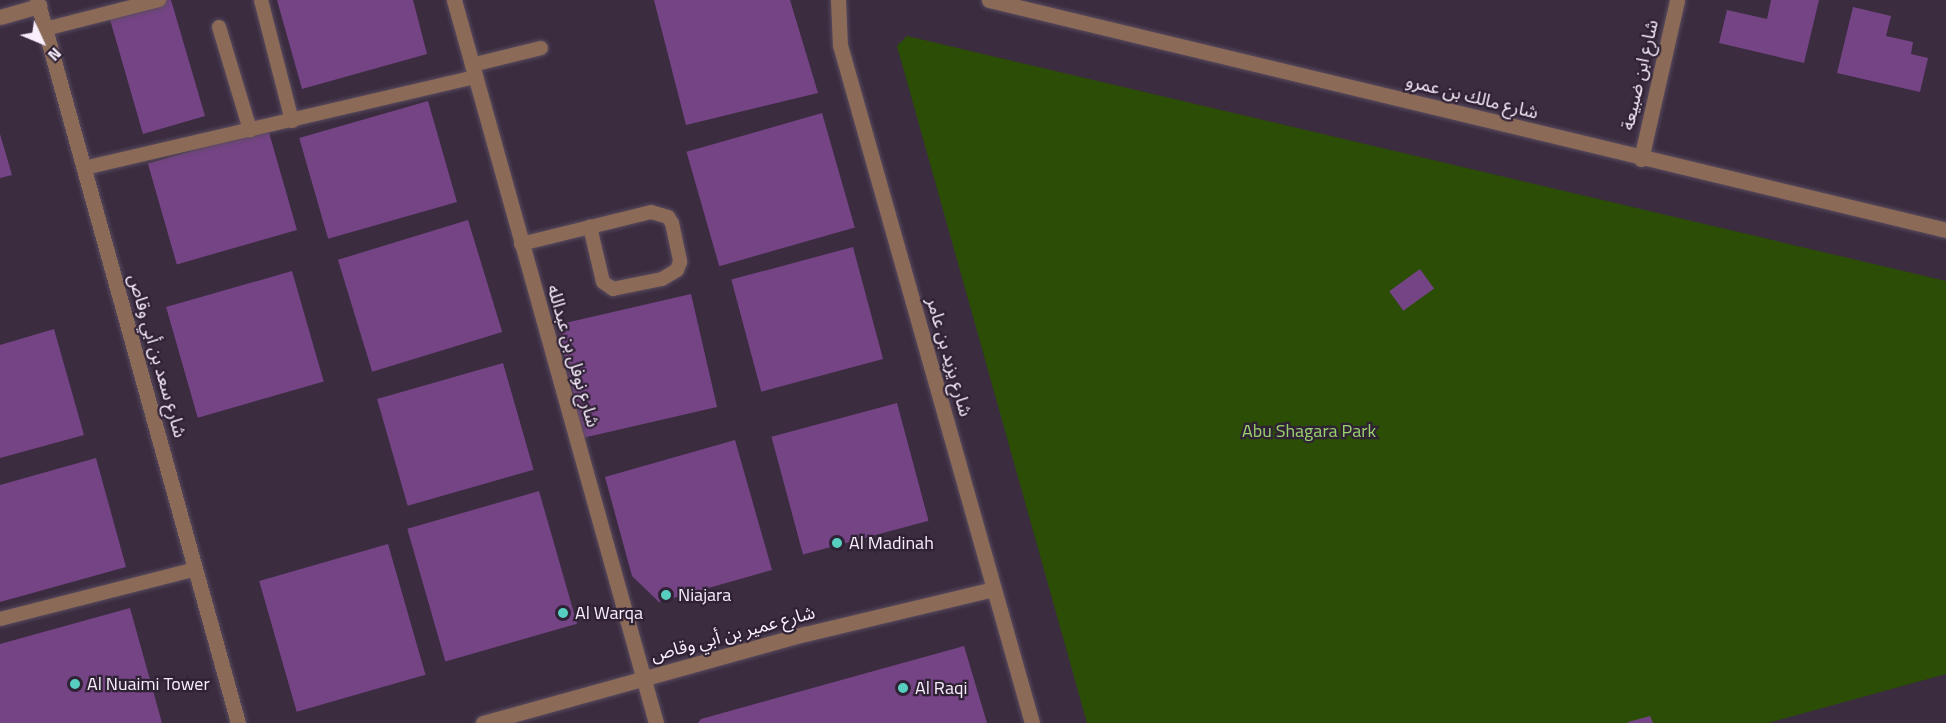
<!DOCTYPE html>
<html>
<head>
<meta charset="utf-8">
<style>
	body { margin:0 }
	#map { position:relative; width:1946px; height:723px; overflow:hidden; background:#3b2c40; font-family:"Titillium Web","Noto Sans Arabic",sans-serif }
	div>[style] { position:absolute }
	.green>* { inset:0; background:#2b4d06 }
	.building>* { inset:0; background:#754485; transform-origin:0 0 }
	.roads { filter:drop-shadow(0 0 2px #594b5e) drop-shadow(0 0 2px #594b5e) }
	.service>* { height:14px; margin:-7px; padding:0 7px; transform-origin:7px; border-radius:7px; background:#8c6a58 }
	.minor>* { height:15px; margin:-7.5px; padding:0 7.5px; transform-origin:7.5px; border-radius:7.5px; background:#8c6a58 }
	.dots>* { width:16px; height:16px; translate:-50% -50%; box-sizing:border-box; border:3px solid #302235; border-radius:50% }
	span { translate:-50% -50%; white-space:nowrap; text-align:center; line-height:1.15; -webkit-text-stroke:4.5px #302235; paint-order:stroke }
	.street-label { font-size:18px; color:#f8eefc }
	.park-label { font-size:18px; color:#9ad36f }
	.poi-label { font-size:18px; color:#f8eefc }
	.left { translate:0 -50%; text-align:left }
	.north { position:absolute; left:12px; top:12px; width:60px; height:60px; -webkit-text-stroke:4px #302235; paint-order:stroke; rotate:134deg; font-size:16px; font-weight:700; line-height:24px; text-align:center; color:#f8eefc }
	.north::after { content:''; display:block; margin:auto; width:21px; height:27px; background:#f8eefc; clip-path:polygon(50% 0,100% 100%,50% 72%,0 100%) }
</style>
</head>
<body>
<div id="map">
	<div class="green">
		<div style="clip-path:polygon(907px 36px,1946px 281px,1946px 674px,1768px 723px,1087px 723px,897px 46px)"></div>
	</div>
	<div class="building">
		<div style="clip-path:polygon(162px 0,171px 0,205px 116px,143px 134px,109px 16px)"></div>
		<div style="clip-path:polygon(277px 0,413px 0,427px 54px,302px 89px)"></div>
		<div style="clip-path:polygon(654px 0,790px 0,818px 93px,686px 125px)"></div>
		<div style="clip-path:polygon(1771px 0,1819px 0,1804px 63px,1719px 43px,1727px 10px,1767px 19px)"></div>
		<div style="clip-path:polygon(1853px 7px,1891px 16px,1886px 36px,1913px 42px,1911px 54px,1928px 58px,1920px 92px,1837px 73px)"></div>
		<div style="left:428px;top:101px;width:105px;height:134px;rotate:74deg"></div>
		<div style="left:822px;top:113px;width:119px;height:141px;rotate:74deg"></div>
		<div style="left:268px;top:129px;width:105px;height:125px;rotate:74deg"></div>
		<div style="clip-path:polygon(0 134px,12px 175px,0 178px)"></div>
		<div style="left:468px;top:220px;width:117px;height:136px;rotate:73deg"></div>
		<div style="left:853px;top:247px;width:116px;height:126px;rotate:75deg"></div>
		<div style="left:1420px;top:269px;width:24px;height:38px;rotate:54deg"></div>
		<div style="left:292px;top:271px;width:115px;height:131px;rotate:74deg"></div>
		<div style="left:691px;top:294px;width:116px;height:137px;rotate:77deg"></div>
		<div style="clip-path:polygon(54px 329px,84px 435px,0 458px,0 345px)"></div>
		<div style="left:503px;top:363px;width:111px;height:131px;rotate:74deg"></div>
		<div style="left:897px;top:403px;width:122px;height:130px;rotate:75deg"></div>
		<div style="clip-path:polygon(735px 440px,772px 570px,659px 602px,632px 576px,605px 477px)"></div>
		<div style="clip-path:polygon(96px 458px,126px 567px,0 602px,0 485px)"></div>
		<div style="left:539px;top:491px;width:138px;height:137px;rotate:74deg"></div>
		<div style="left:388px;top:544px;width:136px;height:134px;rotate:74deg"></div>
		<div style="clip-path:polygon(130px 608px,162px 723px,0 723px,0 644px)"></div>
		<div style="clip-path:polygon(964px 646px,987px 723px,698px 723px,701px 719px)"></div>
		<div style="clip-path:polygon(1650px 716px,1653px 723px,1628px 723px,1628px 722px)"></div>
	</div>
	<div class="roads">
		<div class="service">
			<div style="left:261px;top:0;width:125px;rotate:75.6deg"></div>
			<div style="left:219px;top:27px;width:108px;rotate:73.2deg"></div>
			<div style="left:45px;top:29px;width:118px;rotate:-14.3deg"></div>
			<div style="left:472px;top:65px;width:71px;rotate:-13.8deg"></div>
			<div style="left:84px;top:168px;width:401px;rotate:-13.1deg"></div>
			<div style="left:521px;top:244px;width:134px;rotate:-13.8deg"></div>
			<div style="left:651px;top:212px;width:18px;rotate:16deg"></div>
			<div style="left:668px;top:217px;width:7px;rotate:56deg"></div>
			<div style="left:672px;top:223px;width:40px;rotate:78deg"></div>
			<div style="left:680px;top:262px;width:9px;rotate:111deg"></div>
			<div style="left:677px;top:270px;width:17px;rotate:149deg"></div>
			<div style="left:662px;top:279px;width:50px;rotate:168.5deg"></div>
			<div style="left:613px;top:289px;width:12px;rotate:-145deg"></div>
			<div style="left:603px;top:282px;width:57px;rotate:-103.3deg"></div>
			<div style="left:0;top:619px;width:202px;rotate:-14.3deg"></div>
		</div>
		<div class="minor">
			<div style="left:37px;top:0;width:750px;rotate:74.46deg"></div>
			<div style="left:454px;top:0;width:751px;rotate:74.39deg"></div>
			<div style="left:838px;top:0;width:45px;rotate:87.5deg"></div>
			<div style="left:840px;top:45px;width:705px;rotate:74.19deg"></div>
			<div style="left:989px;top:0;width:984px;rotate:13.51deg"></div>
			<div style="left:0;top:17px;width:41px;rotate:-15.8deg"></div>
			<div style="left:1641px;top:159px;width:163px;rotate:-77.2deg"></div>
			<div style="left:483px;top:723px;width:334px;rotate:-15.5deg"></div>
			<div style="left:805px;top:634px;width:194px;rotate:-13.4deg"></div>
		</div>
	</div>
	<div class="dots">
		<div style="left:837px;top:543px;background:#58cec0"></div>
		<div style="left:666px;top:595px;background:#58cec0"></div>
		<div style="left:563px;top:613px;background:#58cec0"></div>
		<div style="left:75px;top:684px;background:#58cec0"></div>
		<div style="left:903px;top:688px;background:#58cec0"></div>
	</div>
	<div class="street-label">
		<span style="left:1640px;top:75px;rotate:-77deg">شارع ابن ضبيعة</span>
		<span style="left:1472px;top:97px;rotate:14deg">شارع مالك بن عمرو</span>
		<span style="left:157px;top:356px;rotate:74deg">شارع سعد بن أبي وقاص</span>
		<span style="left:573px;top:356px;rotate:74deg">شارع نوفل بن عبدالله</span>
		<span style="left:949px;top:357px;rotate:74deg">شارع يزيد بن عامر</span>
		<span style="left:733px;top:634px;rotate:-15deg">شارع عمير بن أبي وقاص</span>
	</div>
	<div class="park-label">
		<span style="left:1309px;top:431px">Abu Shagara Park</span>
	</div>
	<div class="poi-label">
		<span class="left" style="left:849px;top:543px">Al Madinah</span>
		<span class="left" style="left:678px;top:595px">Niajara</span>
		<span class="left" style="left:575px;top:613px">Al Warqa</span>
		<span class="left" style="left:87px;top:684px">Al Nuaimi Tower</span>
		<span class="left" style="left:915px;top:688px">Al Raqi</span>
	</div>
	<div class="north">N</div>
</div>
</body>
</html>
